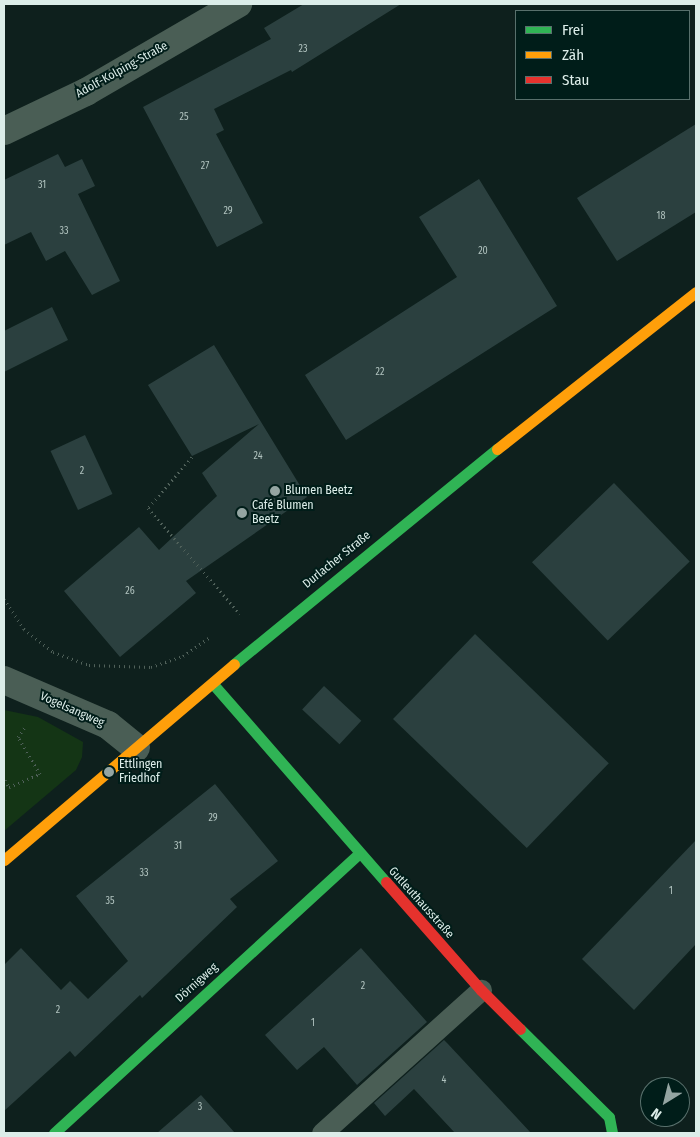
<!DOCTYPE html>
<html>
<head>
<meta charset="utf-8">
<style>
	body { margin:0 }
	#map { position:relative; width:700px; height:1137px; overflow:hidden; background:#0e201d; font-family:"Fira Sans Condensed",sans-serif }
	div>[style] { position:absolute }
	.green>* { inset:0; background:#143515 }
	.building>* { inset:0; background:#2b403f; transform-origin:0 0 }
	.path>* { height:3px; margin-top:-1.5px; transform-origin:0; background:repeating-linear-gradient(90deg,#50615a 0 1px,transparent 0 5px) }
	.lane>* { height:21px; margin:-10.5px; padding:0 10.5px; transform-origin:10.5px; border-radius:10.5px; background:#4a5e55 }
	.street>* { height:28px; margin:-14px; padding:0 14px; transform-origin:14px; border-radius:14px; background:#4a5e55 }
	.fast>* { height:11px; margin:-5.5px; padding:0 5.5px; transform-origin:5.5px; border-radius:5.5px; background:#30b455 }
	.slow>* { height:11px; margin:-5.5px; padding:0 5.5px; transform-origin:5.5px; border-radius:5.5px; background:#ff9f0a }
	.jam>* { height:11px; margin:-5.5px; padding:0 5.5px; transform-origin:5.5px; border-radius:5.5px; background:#e5322d }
	.dots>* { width:14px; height:14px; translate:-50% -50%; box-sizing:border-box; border:2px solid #001d19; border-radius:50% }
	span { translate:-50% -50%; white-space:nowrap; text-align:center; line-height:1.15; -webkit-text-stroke:4px #001d19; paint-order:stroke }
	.number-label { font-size:10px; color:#b0c2be }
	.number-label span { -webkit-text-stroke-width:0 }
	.street-label { font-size:12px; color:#dcede9 }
	.poi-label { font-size:12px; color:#dcede9 }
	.left { translate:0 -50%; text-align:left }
	.frame { position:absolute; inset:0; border:5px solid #dcede9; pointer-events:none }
	.legend { position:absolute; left:515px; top:10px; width:175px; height:90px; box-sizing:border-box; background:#001d19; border:1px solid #58706c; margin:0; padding:6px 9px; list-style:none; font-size:15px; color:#dcede9 }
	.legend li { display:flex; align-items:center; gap:10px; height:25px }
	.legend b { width:25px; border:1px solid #58706c }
	.north { position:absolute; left:640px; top:1077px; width:50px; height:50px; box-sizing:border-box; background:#001d19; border:1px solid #58706c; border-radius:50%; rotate:216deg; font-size:14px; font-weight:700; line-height:20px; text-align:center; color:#dcede9 }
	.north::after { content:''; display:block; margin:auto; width:18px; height:22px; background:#94a5a2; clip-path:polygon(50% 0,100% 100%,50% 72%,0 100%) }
</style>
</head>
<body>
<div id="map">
	<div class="green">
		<div style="clip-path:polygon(4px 710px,38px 717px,83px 742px,82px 757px,76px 770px,4px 831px)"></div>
	</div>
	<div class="building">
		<div style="clip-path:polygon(304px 4px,401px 4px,292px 72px,291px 70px,214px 109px,224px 130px,216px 134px,263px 223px,217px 247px,143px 107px,271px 39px,264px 28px)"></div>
		<div style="clip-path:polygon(696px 124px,696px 212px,617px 261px,577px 198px)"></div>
		<div style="clip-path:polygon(58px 154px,65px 167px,82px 159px,95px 186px,78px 194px,120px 281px,92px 295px,65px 251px,46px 261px,31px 232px,4px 245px,4px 180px)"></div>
		<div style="clip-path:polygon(479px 179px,557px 306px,346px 440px,305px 375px,457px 277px,419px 217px)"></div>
		<div style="clip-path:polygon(52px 307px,68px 340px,4px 372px,4px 331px)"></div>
		<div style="clip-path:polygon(214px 345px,307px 497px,186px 581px,196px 593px,120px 657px,64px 591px,139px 527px,159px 550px,217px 496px,202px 473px,259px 424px,192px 456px,148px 385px)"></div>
		<div style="left:85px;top:435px;width:65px;height:38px;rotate:65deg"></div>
		<div style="left:614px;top:483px;width:109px;height:114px;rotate:46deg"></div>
		<div style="left:475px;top:634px;width:186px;height:118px;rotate:44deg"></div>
		<div style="left:324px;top:686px;width:51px;height:32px;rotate:43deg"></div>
		<div style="clip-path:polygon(215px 784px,278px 861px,230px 899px,237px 907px,142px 998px,140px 995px,75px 1057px,70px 1051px,4px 1111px,4px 965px,21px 948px,61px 990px,70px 981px,88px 999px,128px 961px,76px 896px)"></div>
		<div style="clip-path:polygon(696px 840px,696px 944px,634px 1010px,582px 959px)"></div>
		<div style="clip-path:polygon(361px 948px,427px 1022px,357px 1085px,324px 1047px,297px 1070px,265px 1035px)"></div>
		<div style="clip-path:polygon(444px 1040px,448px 1044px,531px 1133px,455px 1133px,414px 1089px,385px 1116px,374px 1103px)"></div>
		<div style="clip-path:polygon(201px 1095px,235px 1133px,157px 1133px)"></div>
	</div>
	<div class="path">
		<div style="left:192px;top:457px;width:67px;rotate:130.8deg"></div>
		<div style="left:148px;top:508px;width:140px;rotate:49deg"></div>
		<div style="left:4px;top:599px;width:36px;rotate:56deg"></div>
		<div style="left:24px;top:629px;width:37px;rotate:38deg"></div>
		<div style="left:53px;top:652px;width:38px;rotate:20deg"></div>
		<div style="left:89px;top:665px;width:62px;rotate:1.8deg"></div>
		<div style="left:151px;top:667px;width:34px;rotate:-19deg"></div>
		<div style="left:183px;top:656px;width:33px;rotate:-35deg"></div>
		<div style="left:5px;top:780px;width:8px;rotate:60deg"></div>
		<div style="left:9px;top:787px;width:34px;rotate:-23deg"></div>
		<div style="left:40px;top:774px;width:43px;rotate:-120.7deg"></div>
		<div style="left:18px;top:737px;width:14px;rotate:-56deg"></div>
	</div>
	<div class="lane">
		<div style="left:322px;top:1133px;width:214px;rotate:-42deg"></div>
	</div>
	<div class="street">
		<div style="left:4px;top:131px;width:91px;rotate:-25.4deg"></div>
		<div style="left:86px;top:92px;width:176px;rotate:-30.1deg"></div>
		<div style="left:4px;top:680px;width:113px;rotate:23.4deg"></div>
		<div style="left:108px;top:725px;width:36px;rotate:39deg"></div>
	</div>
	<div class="fast">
		<div style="left:234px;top:664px;width:340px;rotate:-39.3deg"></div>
		<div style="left:213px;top:684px;width:263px;rotate:48.9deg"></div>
		<div style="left:520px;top:1029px;width:125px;rotate:44.7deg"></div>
		<div style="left:609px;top:1117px;width:16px;rotate:79deg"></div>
		<div style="left:54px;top:1133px;width:413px;rotate:-42.5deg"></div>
	</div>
	<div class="slow">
		<div style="left:497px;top:449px;width:253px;rotate:-38.3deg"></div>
		<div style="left:4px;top:860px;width:302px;rotate:-40.4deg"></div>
	</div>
	<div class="jam">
		<div style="left:386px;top:882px;width:144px;rotate:48.7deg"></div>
		<div style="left:481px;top:990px;width:55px;rotate:45deg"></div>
	</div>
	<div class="dots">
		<div style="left:275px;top:491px;background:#94a5a2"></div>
		<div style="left:242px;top:513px;background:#94a5a2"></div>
		<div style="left:109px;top:772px;background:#94a5a2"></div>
	</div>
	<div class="number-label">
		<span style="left:303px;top:50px">23</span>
		<span style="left:184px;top:118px">25</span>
		<span style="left:205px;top:167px">27</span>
		<span style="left:42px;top:186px">31</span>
		<span style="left:228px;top:212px">29</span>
		<span style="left:661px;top:217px">18</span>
		<span style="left:64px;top:232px">33</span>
		<span style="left:483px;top:252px">20</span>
		<span style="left:380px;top:373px">22</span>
		<span style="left:258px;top:457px">24</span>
		<span style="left:82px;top:472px">2</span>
		<span style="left:130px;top:592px">26</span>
		<span style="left:213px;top:819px">29</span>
		<span style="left:178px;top:847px">31</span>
		<span style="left:144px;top:874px">33</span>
		<span style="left:671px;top:892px">1</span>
		<span style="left:110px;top:902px">35</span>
		<span style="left:363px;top:987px">2</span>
		<span style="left:58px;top:1011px">2</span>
		<span style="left:313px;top:1024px">1</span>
		<span style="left:444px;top:1081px">4</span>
		<span style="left:200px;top:1108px">3</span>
	</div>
	<div class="street-label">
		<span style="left:122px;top:70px;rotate:-29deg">Adolf-Kolping-Straße</span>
		<span style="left:337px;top:560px;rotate:-39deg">Durlacher Straße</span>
		<span style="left:72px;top:710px;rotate:24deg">Vogelsangweg</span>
		<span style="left:421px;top:903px;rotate:48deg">Gutleuthausstraße</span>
		<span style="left:197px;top:983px;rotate:-42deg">Dörnigweg</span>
	</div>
	<div class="poi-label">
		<span class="left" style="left:285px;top:491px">Blumen Beetz</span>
		<span class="left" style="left:252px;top:513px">Café Blumen<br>Beetz</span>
		<span class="left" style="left:119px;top:772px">Ettlingen<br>Friedhof</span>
	</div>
	<div class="frame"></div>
	<ul class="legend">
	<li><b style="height:6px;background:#30b455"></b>Frei</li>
	<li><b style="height:6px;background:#ff9f0a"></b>Zäh</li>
	<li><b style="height:6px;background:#e5322d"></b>Stau</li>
	</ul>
	<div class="north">N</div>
</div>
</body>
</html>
